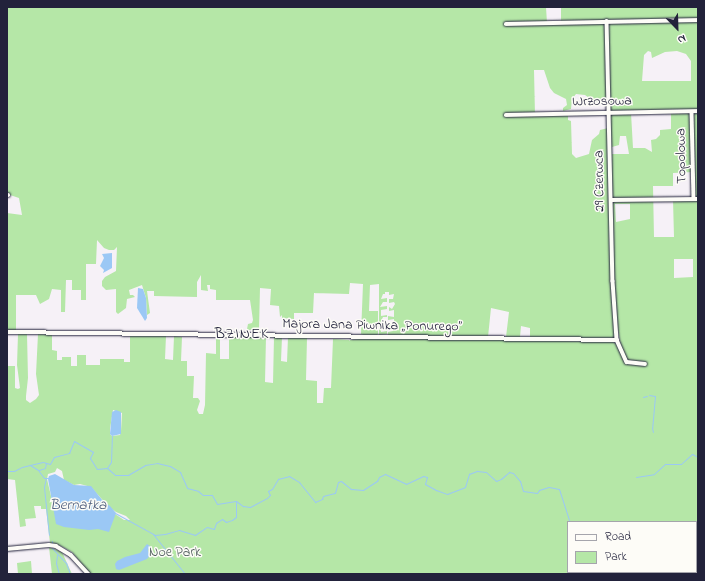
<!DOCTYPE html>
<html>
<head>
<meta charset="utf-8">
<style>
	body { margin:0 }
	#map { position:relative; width:705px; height:581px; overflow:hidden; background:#f6f1f7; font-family:"Indie Flower",sans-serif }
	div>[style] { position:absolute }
	.green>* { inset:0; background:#b5e7a7 }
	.water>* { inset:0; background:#9bc8f5 }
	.stream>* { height:1px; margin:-0.5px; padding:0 0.5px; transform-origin:0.5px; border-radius:0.5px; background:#9bc8f5 }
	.roads { filter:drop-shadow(0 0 1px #22223b) drop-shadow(0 0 1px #22223b) }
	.minor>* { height:3.5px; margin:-1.75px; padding:0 1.75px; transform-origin:1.75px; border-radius:1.75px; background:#fdfcf7 }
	span { translate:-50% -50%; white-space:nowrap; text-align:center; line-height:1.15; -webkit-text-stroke:3px #fdfcf7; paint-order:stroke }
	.street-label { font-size:14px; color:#22223b }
	.park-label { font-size:14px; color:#4e5d5b }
	.neighbourhood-label { font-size:15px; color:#22223b; letter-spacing:1px }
	.water-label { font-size:15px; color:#4c5c7c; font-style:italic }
	.frame { position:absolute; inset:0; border:8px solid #22223b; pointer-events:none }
	.legend { position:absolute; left:567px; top:521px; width:130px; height:52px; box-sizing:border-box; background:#fdfcf7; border:1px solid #a5a5ac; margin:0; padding:5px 7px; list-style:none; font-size:12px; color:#22223b }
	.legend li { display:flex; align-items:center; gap:8px; height:20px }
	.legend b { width:20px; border:1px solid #a5a5ac }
	.north { position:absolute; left:657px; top:8px; width:40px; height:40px; -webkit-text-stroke:3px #fdfcf7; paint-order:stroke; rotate:157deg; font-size:11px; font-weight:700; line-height:16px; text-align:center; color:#22223b }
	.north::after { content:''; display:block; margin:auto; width:14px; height:18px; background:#22223b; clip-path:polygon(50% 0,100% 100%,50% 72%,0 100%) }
</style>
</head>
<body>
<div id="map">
	<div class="green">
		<div style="clip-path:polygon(evenodd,7px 7px,546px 7px,547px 23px,561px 23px,561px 7px,698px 7px,698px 574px,90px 574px,72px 552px,61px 546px,50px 543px,46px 509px,41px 509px,41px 506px,34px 506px,36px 518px,25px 519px,26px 526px,20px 527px,15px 480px,7px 479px,7px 334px,8px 366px,15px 366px,15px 388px,18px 389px,20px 388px,17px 365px,18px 334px,27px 334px,28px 378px,26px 396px,26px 400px,30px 403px,36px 399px,39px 395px,36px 374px,38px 334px,52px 335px,52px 350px,57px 351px,57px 360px,62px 360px,62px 357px,71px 357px,71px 366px,77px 366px,77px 355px,86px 355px,86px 365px,100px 365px,100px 359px,124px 359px,124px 362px,130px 362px,130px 335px,166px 336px,165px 359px,173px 360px,174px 336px,182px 337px,181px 361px,187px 361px,187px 376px,194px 376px,193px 398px,198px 398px,200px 401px,197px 410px,199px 414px,203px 414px,205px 405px,206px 353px,216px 354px,216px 337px,220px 337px,220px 359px,229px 359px,229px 337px,266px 337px,265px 382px,273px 383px,274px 337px,282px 337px,281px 361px,287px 362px,288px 337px,307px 338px,306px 380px,317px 381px,317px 403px,323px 403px,324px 388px,331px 388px,333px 339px,349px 340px,350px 341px,350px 340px,360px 339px,388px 339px,388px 332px,393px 331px,393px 327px,388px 328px,388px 324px,394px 325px,394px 319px,388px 320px,388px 316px,394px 317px,394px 310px,389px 311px,389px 307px,392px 309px,395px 304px,394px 302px,389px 303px,389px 299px,393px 299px,394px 294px,389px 295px,389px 292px,385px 292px,385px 294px,383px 294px,381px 299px,387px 298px,387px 302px,383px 302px,380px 307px,387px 306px,387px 309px,381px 310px,381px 316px,387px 315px,387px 317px,383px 317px,380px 324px,387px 323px,387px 325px,380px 325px,379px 328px,381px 328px,381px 332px,387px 331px,387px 334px,379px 335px,379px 284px,370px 285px,369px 311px,378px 311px,378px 334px,377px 335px,366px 336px,361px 334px,363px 284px,350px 283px,349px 294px,314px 293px,313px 313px,294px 313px,294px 319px,282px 318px,282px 315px,280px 317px,279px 306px,270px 305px,271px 289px,260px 288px,259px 329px,249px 330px,247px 329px,248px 324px,252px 323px,253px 320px,250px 300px,216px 300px,216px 290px,210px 289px,210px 285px,207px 285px,208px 291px,201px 290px,201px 275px,197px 282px,197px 297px,154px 296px,154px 291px,147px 291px,150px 313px,147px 315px,146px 298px,142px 285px,129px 290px,130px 295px,133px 295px,135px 297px,127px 299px,126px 308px,118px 314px,116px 312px,116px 289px,106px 290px,102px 286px,102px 281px,105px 277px,116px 271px,117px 247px,114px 250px,109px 250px,104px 248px,97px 240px,96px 264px,86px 264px,86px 300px,81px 300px,81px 290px,72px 290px,72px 280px,66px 280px,65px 312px,61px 312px,61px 290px,52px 289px,49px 299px,40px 304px,36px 295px,16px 295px,16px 330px,7px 330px,7px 213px,22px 215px,19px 198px,7px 194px,7px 7px,648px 51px,651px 52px,652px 58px,665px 52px,677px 51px,686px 54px,691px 61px,691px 81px,642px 81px,644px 55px,648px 51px,7px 7px,534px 70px,544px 70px,550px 88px,554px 93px,566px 99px,567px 105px,563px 108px,563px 111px,571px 109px,572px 99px,576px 94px,585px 95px,595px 102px,604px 99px,608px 111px,608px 128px,600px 130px,599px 134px,592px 140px,589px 154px,576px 158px,572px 154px,571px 121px,568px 120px,568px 115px,535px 115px,534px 70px,7px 7px,631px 113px,671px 113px,671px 129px,660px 130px,660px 135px,656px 139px,651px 140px,652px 152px,645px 148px,633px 148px,631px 113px,7px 7px,620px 136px,626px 136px,629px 154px,612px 154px,612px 147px,619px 145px,620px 136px,7px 7px,693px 172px,694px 200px,673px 200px,674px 237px,654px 237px,653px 186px,673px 186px,673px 173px,693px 172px,7px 7px,615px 204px,630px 204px,630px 219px,616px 222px,615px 204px,7px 7px,674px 259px,693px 259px,693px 277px,674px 278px,674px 259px,7px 7px,491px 308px,509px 312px,506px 337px,520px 337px,521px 326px,530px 328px,530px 338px,613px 339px,616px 337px,618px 330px,621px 346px,613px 342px,396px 338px,488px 337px,491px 308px,7px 7px,113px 410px,122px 413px,121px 431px,120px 435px,112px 436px,110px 434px,110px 429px,113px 410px,7px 7px,57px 468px,62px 471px,64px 480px,74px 485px,80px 484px,91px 487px,108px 506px,116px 512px,126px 516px,130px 520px,124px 520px,115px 514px,96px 529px,84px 529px,54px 509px,47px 479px,48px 474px,55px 472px,57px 468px,7px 7px,568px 522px,696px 522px,696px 572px,568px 572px,568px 522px)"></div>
		<div style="clip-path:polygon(49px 547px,62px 552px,72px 574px,52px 574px)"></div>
		<div style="clip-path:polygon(31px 561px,32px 574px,18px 574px,17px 563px)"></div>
	</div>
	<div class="water">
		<div style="clip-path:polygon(112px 253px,112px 268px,103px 273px,104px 270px,100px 266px,104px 258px,102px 254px)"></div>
		<div style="clip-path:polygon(138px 288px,143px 289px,146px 298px,147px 318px,145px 321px,137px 308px)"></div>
		<div style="clip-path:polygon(116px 410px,121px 412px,121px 434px,112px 436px,110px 434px,112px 412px)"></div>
		<div style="clip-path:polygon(55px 474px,74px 485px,91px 486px,103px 501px,110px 506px,116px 513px,109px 532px,98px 529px,89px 530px,64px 527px,56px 524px,48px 479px,49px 476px)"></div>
		<div style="clip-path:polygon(147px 544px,150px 546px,148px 551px,151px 554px,147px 559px,119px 570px,116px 569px,115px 564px,117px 561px,125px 557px,140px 553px)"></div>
	</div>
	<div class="stream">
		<div style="left:649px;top:395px;width:6px;rotate:9deg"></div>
		<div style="left:655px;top:396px;width:32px;rotate:95deg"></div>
		<div style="left:652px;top:428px;width:4px;rotate:76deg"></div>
		<div style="left:643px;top:397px;width:4px;rotate:-14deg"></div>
		<div style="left:30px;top:465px;width:13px;rotate:-13deg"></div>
		<div style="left:43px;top:462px;width:7px;rotate:16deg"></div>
		<div style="left:50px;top:464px;width:8px;rotate:-60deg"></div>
		<div style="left:54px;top:457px;width:16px;rotate:-15deg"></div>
		<div style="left:69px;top:453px;width:13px;rotate:-67deg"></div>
		<div style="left:74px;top:441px;width:22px;rotate:30deg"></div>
		<div style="left:93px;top:452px;width:7px;rotate:117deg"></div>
		<div style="left:90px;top:458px;width:13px;rotate:58deg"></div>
		<div style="left:97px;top:469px;width:10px;rotate:-6deg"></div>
		<div style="left:107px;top:468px;width:11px;rotate:41deg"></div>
		<div style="left:115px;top:475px;width:13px"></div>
		<div style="left:128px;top:475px;width:20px;rotate:-30deg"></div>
		<div style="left:145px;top:465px;width:12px;rotate:-9deg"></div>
		<div style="left:157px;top:463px;width:13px;rotate:13deg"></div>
		<div style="left:170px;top:466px;width:12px;rotate:31deg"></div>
		<div style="left:180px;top:472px;width:17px;rotate:66deg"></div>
		<div style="left:187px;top:488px;width:11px;rotate:15deg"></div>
		<div style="left:198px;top:491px;width:6px;rotate:39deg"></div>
		<div style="left:203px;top:495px;width:9px"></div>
		<div style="left:212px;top:495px;width:10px;rotate:61deg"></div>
		<div style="left:217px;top:504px;width:19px;rotate:-9deg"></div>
		<div style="left:236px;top:501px;width:9px;rotate:36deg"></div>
		<div style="left:243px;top:506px;width:7px;rotate:8deg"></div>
		<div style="left:250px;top:507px;width:19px;rotate:-28deg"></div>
		<div style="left:267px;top:498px;width:4px;rotate:-45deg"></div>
		<div style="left:270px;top:495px;width:4px;rotate:-117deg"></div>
		<div style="left:268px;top:491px;width:4px;rotate:-27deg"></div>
		<div style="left:272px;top:489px;width:12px;rotate:-59deg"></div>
		<div style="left:278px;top:479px;width:11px;rotate:-15deg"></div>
		<div style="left:289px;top:476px;width:12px;rotate:31deg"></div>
		<div style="left:299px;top:482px;width:26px;rotate:51deg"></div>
		<div style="left:315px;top:502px;width:8px;rotate:-23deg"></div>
		<div style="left:322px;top:499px;width:3px;rotate:-72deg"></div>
		<div style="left:323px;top:496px;width:12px;rotate:-14deg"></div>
		<div style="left:335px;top:493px;width:11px;rotate:-75deg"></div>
		<div style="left:338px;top:482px;width:3px;rotate:-18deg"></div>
		<div style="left:341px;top:481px;width:13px;rotate:39deg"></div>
		<div style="left:351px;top:489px;width:12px;rotate:5deg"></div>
		<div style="left:363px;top:490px;width:17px;rotate:-33deg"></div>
		<div style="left:377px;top:481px;width:4px;rotate:-63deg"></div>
		<div style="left:379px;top:477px;width:7px;rotate:-27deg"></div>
		<div style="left:385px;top:474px;width:23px;rotate:25deg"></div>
		<div style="left:406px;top:484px;width:19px;rotate:-25deg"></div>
		<div style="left:423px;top:476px;width:4px;rotate:14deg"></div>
		<div style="left:427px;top:477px;width:7px;rotate:106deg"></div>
		<div style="left:425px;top:484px;width:13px;rotate:29deg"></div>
		<div style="left:436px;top:490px;width:12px;rotate:20deg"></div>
		<div style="left:447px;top:494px;width:19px;rotate:-21deg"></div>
		<div style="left:465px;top:487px;width:14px;rotate:-73deg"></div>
		<div style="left:469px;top:474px;width:9px;rotate:-21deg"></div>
		<div style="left:477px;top:471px;width:9px;rotate:6deg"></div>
		<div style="left:486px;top:472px;width:13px;rotate:42deg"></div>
		<div style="left:496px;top:481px;width:5px;rotate:-22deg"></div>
		<div style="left:501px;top:479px;width:11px;rotate:-41deg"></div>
		<div style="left:509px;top:472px;width:4px;rotate:14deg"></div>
		<div style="left:513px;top:473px;width:11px;rotate:49deg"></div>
		<div style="left:520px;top:481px;width:10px;rotate:73deg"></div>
		<div style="left:523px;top:491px;width:14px;rotate:8deg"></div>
		<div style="left:537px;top:493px;width:4px;rotate:-56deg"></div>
		<div style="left:539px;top:490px;width:10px;rotate:-17deg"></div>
		<div style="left:549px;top:487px;width:10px;rotate:11deg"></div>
		<div style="left:559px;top:489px;width:35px;rotate:72deg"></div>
		<div style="left:107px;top:468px;width:7px;rotate:-56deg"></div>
		<div style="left:111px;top:462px;width:26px;rotate:-88deg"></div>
		<div style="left:39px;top:470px;width:6px;rotate:-18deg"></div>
		<div style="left:45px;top:468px;width:5px;rotate:-79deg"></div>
		<div style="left:7px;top:471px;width:7px"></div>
		<div style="left:14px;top:471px;width:9px;rotate:-27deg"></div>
		<div style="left:22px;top:467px;width:8px;rotate:-14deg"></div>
		<div style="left:30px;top:465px;width:9px;rotate:32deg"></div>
		<div style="left:38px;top:470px;width:10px;rotate:53deg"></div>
		<div style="left:44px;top:478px;width:5px"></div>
		<div style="left:636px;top:477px;width:18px;rotate:-9deg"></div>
		<div style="left:654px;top:474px;width:15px;rotate:-42deg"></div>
		<div style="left:665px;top:464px;width:16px"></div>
		<div style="left:681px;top:464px;width:15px;rotate:-42deg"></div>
		<div style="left:692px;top:454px;width:7px;rotate:27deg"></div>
		<div style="left:46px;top:478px;width:9px;rotate:103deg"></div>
		<div style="left:44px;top:487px;width:48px;rotate:84.1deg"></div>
		<div style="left:115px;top:513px;width:46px;rotate:28.8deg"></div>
		<div style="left:155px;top:535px;width:10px;rotate:-6deg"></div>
		<div style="left:165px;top:534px;width:15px;rotate:-16deg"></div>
		<div style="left:179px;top:530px;width:17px;rotate:17deg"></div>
		<div style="left:195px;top:535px;width:14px;rotate:-34deg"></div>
		<div style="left:207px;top:527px;width:7px;rotate:16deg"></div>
		<div style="left:214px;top:529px;width:6px;rotate:-72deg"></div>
		<div style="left:216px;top:523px;width:7px;rotate:-34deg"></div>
		<div style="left:222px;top:519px;width:5px;rotate:37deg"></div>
		<div style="left:226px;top:522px;width:6px;rotate:-18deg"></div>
		<div style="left:232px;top:520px;width:5px;rotate:-37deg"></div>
		<div style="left:236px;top:517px;width:15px;rotate:-90deg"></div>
		<div style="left:153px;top:534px;width:51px;rotate:51.3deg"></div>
		<div style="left:52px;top:541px;width:2px;rotate:90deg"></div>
		<div style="left:52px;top:548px;width:21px;rotate:47deg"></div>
		<div style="left:66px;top:563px;width:12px;rotate:70deg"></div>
		<div style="left:57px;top:555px;width:8px;rotate:97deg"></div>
		<div style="left:56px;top:563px;width:11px;rotate:75deg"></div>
		<div style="left:633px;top:572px;width:3px;rotate:45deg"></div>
	</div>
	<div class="roads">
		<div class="minor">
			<div style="left:607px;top:21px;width:260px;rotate:88.7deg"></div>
			<div style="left:613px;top:281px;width:59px;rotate:86.1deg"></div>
			<div style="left:506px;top:24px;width:192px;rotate:-1.2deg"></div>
			<div style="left:692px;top:112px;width:87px;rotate:88.7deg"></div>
			<div style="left:506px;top:115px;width:192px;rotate:-1.2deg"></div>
			<div style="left:7px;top:195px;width:1px"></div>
			<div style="left:611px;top:200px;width:87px;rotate:-0.7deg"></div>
			<div style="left:7px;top:332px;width:610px;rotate:0.75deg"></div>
			<div style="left:617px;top:340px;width:24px;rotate:66deg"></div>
			<div style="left:627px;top:362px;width:18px;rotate:6deg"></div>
			<div style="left:7px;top:549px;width:42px;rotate:-5.4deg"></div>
			<div style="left:49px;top:545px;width:7px;rotate:8deg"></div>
			<div style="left:56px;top:546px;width:17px;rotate:31deg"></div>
			<div style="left:71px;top:555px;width:26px;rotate:47deg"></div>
		</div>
	</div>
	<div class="street-label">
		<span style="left:602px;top:102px;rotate:-1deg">Wrzosowa</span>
		<span style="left:682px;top:156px;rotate:-91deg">Topolowa</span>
		<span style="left:600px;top:181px;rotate:-91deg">29 Czerwca</span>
		<span style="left:372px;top:326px;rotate:1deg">Majora Jana Piwnika „Ponurego”</span>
	</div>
	<div class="park-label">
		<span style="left:175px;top:553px">Noe Park</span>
	</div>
	<div class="neighbourhood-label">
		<span style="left:242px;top:335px">BZINEK</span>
	</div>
	<div class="water-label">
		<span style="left:78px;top:506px">Bernatka</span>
	</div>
	<div class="frame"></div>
	<ul class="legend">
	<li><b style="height:5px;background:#fdfcf7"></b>Road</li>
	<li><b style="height:11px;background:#b5e7a7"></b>Park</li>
	</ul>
	<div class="north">N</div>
</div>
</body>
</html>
